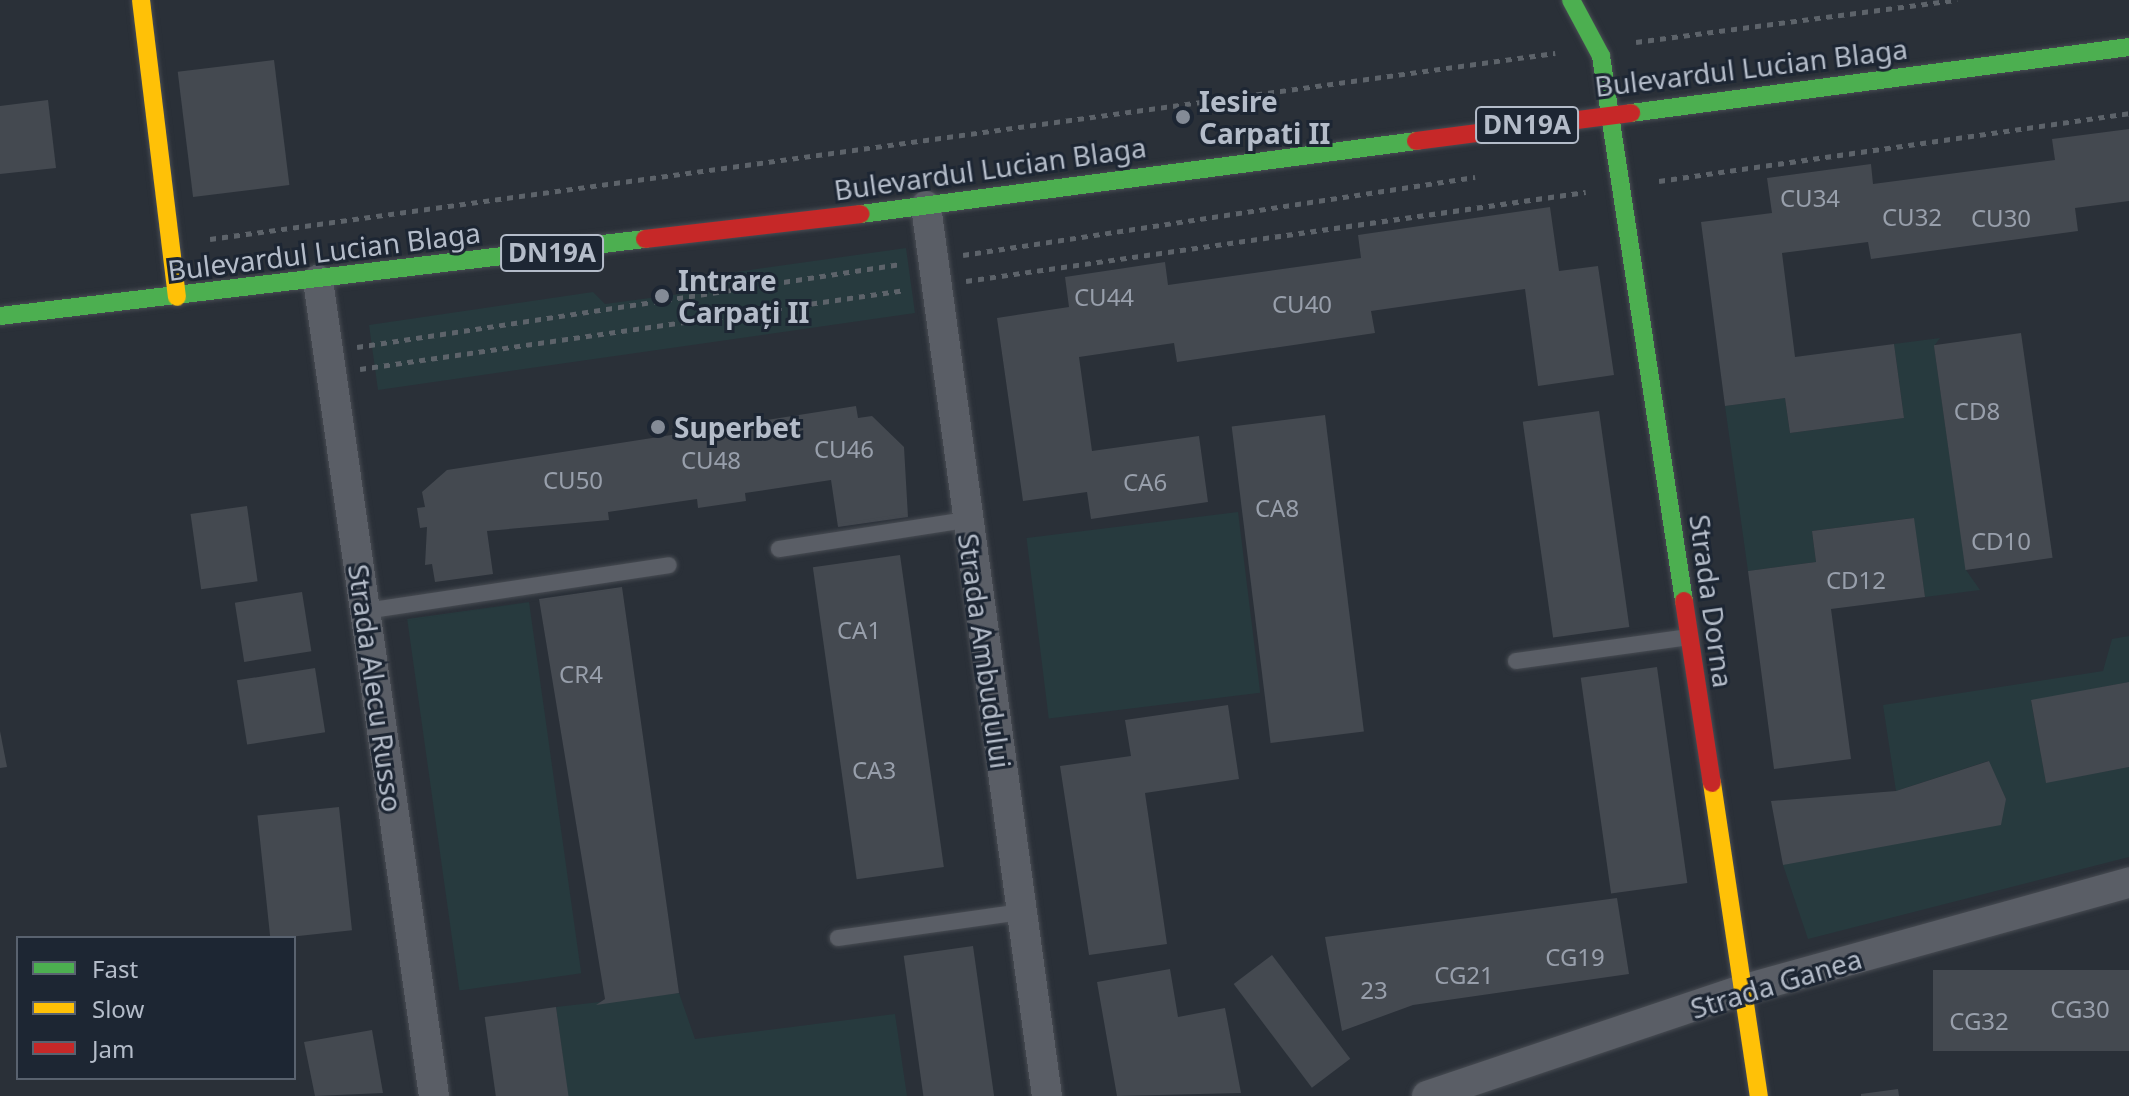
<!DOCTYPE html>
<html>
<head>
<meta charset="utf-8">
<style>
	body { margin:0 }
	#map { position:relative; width:2129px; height:1096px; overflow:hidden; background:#2a3038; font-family:"Noto Sans",sans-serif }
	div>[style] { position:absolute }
	.green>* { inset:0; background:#273a3e; transform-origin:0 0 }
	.building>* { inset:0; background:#444950; transform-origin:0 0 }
	.path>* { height:5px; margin-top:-2.5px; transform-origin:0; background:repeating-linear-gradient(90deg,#5d636a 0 6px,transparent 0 12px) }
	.roads { filter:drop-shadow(0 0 2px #484c53) drop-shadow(0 0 2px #484c53) }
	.lane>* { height:16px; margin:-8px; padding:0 8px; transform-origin:8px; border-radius:8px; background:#5a5e66 }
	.street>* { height:30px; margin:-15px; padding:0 15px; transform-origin:15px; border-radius:15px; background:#5a5e66 }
	.fast>* { height:18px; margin:-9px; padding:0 9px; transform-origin:9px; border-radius:9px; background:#4caf50 }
	.slow>* { height:18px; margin:-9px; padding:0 9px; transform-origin:9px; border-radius:9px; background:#ffc107 }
	.jam>* { height:18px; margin:-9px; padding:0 9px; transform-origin:9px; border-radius:9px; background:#c62828 }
	.dots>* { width:22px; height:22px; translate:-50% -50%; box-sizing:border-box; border:4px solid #1d2633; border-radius:50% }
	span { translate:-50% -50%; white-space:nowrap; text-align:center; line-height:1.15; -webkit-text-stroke:6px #1d2633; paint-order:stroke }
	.number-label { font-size:24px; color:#989fab }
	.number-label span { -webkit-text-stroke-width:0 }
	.shield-label span { padding:2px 6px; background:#1d2633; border:2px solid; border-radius:6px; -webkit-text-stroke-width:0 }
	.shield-label { font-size:26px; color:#b4bcc9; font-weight:700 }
	.street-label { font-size:28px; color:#b4bcc9 }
	.poi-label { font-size:28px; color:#b4bcc9; font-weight:700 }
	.left { translate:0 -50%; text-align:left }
	.legend { position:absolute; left:16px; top:936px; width:280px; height:144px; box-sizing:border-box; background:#1d2633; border:2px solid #59626f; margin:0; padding:10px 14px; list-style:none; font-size:24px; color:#b4bcc9 }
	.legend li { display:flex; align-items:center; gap:16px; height:40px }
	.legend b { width:40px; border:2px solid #59626f }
</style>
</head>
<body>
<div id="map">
	<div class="green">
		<div style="clip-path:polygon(906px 248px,915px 313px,378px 390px,369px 325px,593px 292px,605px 304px,718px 289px,729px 273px)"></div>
		<div style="clip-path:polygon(1940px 338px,1934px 346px,1966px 570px,1980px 590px,1925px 597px,1913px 518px,1812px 531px,1816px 562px,1748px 571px,1725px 406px,1785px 398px,1790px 433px,1904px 418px,1894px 344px)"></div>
		<div style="left:1238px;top:512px;width:182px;height:213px;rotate:83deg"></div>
		<div style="left:529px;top:602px;width:375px;height:123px;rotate:82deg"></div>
		<div style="clip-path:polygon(2129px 636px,2129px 682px,2031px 701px,2046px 782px,2129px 767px,2129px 857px,1808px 939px,1783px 865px,2006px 799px,1988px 761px,1896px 791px,1883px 705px,2103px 671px,2112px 639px)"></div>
		<div style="clip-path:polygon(679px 993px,695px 1039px,895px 1014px,907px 1096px,568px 1096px,556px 1007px)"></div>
	</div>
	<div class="building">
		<div style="left:274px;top:60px;width:126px;height:97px;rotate:83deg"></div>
		<div style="clip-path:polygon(48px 100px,56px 168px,0 174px,0 106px)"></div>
		<div style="clip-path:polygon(2129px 129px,2129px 201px,2075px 208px,2078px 231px,1871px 259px,1868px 242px,1782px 253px,1795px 357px,1894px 344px,1904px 418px,1790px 433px,1785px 398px,1725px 406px,1701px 222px,1772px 213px,1767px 178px,1871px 164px,1873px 184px,2055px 160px,2052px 139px)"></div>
		<div style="clip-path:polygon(1550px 207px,1559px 271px,1598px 266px,1614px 375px,1538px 386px,1525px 289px,1371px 311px,1375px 333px,1177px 362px,1174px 343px,1079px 357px,1092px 451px,1199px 436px,1208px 502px,1091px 519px,1087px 492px,1023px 501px,997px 318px,1069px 307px,1065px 277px,1165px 262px,1168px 285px,1361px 258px,1358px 235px)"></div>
		<div style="left:2021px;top:333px;width:227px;height:88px;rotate:82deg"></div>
		<div style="clip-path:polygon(856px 406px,858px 418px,872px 416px,904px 447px,908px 517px,838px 527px,831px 480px,745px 493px,746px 501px,698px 508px,697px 499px,608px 512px,609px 520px,487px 531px,493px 574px,435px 582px,432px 564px,425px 565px,427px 527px,420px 528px,417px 508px,425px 507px,422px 492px,447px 470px)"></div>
		<div style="left:1599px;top:411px;width:218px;height:77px;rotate:82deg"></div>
		<div style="left:1325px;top:415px;width:319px;height:94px;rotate:83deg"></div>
		<div style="left:247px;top:506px;width:76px;height:57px;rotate:82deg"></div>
		<div style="clip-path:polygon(1914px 518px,1925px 597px,1831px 609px,1851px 759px,1774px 769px,1748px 571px,1816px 562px,1812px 531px)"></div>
		<div style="left:900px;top:555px;width:315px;height:88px;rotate:82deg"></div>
		<div style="clip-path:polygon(622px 587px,679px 993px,596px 1005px,605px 999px,539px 599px)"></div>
		<div style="left:302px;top:592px;width:60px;height:68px;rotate:81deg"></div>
		<div style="left:1657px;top:667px;width:218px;height:77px;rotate:82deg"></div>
		<div style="left:315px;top:668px;width:65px;height:79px;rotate:81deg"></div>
		<div style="clip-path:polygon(2129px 682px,2129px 767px,2046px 783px,2031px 700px)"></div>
		<div style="clip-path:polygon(1228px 705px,1239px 779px,1145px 793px,1167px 944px,1089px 955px,1060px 766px,1131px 756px,1125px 720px)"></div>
		<div style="clip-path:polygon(0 731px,7px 767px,0 768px)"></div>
		<div style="clip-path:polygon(1989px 761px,2006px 799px,2001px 825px,1783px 865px,1771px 801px,1896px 791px)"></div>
		<div style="left:339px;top:807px;width:124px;height:82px;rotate:84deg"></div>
		<div style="clip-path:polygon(1617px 898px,1629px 974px,1413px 1005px,1342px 1031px,1325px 937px)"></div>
		<div style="left:973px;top:946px;width:152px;height:70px;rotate:82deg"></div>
		<div style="left:1272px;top:955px;width:130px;height:48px;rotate:53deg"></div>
		<div style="clip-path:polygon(1170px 969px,1178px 1017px,1225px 1008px,1241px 1093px,1117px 1096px,1097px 982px)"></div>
		<div style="left:2129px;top:970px;width:81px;height:196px;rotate:90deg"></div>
		<div style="left:556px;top:1007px;width:90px;height:72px;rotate:82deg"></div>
		<div style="clip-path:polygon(372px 1030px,383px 1093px,315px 1096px,304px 1042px)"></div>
		<div style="clip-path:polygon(1898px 1089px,1899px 1096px,1861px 1096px,1861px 1094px)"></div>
	</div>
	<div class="path">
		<div style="left:1636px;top:42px;width:324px;rotate:-7.5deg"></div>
		<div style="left:1659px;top:181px;width:475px;rotate:-8.2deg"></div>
		<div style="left:210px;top:239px;width:1358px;rotate:-7.87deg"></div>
		<div style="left:963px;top:255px;width:518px;rotate:-8.66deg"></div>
		<div style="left:966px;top:281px;width:626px;rotate:-8.17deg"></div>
		<div style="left:357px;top:347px;width:550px;rotate:-8.67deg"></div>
		<div style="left:360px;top:369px;width:551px;rotate:-8.25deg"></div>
	</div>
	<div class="roads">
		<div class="lane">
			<div style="left:779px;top:549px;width:190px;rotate:-8.8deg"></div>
			<div style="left:366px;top:611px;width:306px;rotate:-8.6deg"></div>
			<div style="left:1516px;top:661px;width:174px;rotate:-7.9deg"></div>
			<div style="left:838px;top:938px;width:185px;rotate:-8.1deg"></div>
		</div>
		<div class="street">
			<div style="left:926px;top:206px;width:898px;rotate:82.26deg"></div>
			<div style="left:318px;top:280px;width:824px;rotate:81.91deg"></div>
			<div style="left:1427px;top:1096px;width:332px;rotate:-18.6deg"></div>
			<div style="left:1742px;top:990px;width:402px;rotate:-15.5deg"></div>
		</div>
		<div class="fast">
			<div style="left:1571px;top:0;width:64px;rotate:61.8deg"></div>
			<div style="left:1601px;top:56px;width:551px;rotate:81.34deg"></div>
			<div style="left:1631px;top:113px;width:502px;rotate:-7.55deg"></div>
			<div style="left:861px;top:214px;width:560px;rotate:-7.49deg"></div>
			<div style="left:0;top:316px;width:650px;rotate:-6.81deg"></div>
		</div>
		<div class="slow">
			<div style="left:141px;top:0;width:299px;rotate:83.1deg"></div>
			<div style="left:1712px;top:783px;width:317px;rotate:81.5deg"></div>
		</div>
		<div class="jam">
			<div style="left:1416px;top:141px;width:217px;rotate:-7.4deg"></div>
			<div style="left:645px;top:239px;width:217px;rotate:-6.6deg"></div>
			<div style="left:1684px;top:601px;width:184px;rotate:81.3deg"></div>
		</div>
	</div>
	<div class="dots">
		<div style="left:1183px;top:117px;background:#848b96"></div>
		<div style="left:662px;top:296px;background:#848b96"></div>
		<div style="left:658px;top:427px;background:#848b96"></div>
	</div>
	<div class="number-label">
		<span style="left:1810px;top:198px">CU34</span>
		<span style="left:1912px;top:217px">CU32</span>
		<span style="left:2001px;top:218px">CU30</span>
		<span style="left:1104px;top:297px">CU44</span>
		<span style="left:1302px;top:304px">CU40</span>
		<span style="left:1977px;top:411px">CD8</span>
		<span style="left:844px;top:449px">CU46</span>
		<span style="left:711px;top:460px">CU48</span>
		<span style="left:573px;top:480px">CU50</span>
		<span style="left:1145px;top:482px">CA6</span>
		<span style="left:1277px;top:508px">CA8</span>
		<span style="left:2001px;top:541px">CD10</span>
		<span style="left:1856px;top:580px">CD12</span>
		<span style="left:859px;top:630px">CA1</span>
		<span style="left:581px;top:674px">CR4</span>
		<span style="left:874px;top:770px">CA3</span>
		<span style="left:1575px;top:957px">CG19</span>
		<span style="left:1464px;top:975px">CG21</span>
		<span style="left:1374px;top:990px">23</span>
		<span style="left:2080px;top:1009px">CG30</span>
		<span style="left:1979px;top:1021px">CG32</span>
	</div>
	<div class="shield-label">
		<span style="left:1527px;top:125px">DN19A</span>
		<span style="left:552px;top:253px">DN19A</span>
	</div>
	<div class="street-label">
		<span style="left:1751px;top:67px;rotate:-7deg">Bulevardul Lucian Blaga</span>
		<span style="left:990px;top:168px;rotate:-8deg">Bulevardul Lucian Blaga</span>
		<span style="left:324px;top:251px;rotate:-7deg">Bulevardul Lucian Blaga</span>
		<span style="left:1712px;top:601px;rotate:82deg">Strada Dorna</span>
		<span style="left:985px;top:651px;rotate:82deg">Strada Ambudului</span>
		<span style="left:376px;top:688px;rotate:82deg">Strada Alecu Russo</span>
		<span style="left:1776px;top:983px;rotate:-17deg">Strada Ganea</span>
	</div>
	<div class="poi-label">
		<span class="left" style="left:1199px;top:117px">Iesire<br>Carpati II</span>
		<span class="left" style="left:678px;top:296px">Intrare<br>Carpați II</span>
		<span class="left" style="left:674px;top:427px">Superbet</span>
	</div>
	<ul class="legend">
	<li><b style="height:10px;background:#4caf50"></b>Fast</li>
	<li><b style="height:10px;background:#ffc107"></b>Slow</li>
	<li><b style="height:10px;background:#c62828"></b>Jam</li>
	</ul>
</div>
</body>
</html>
